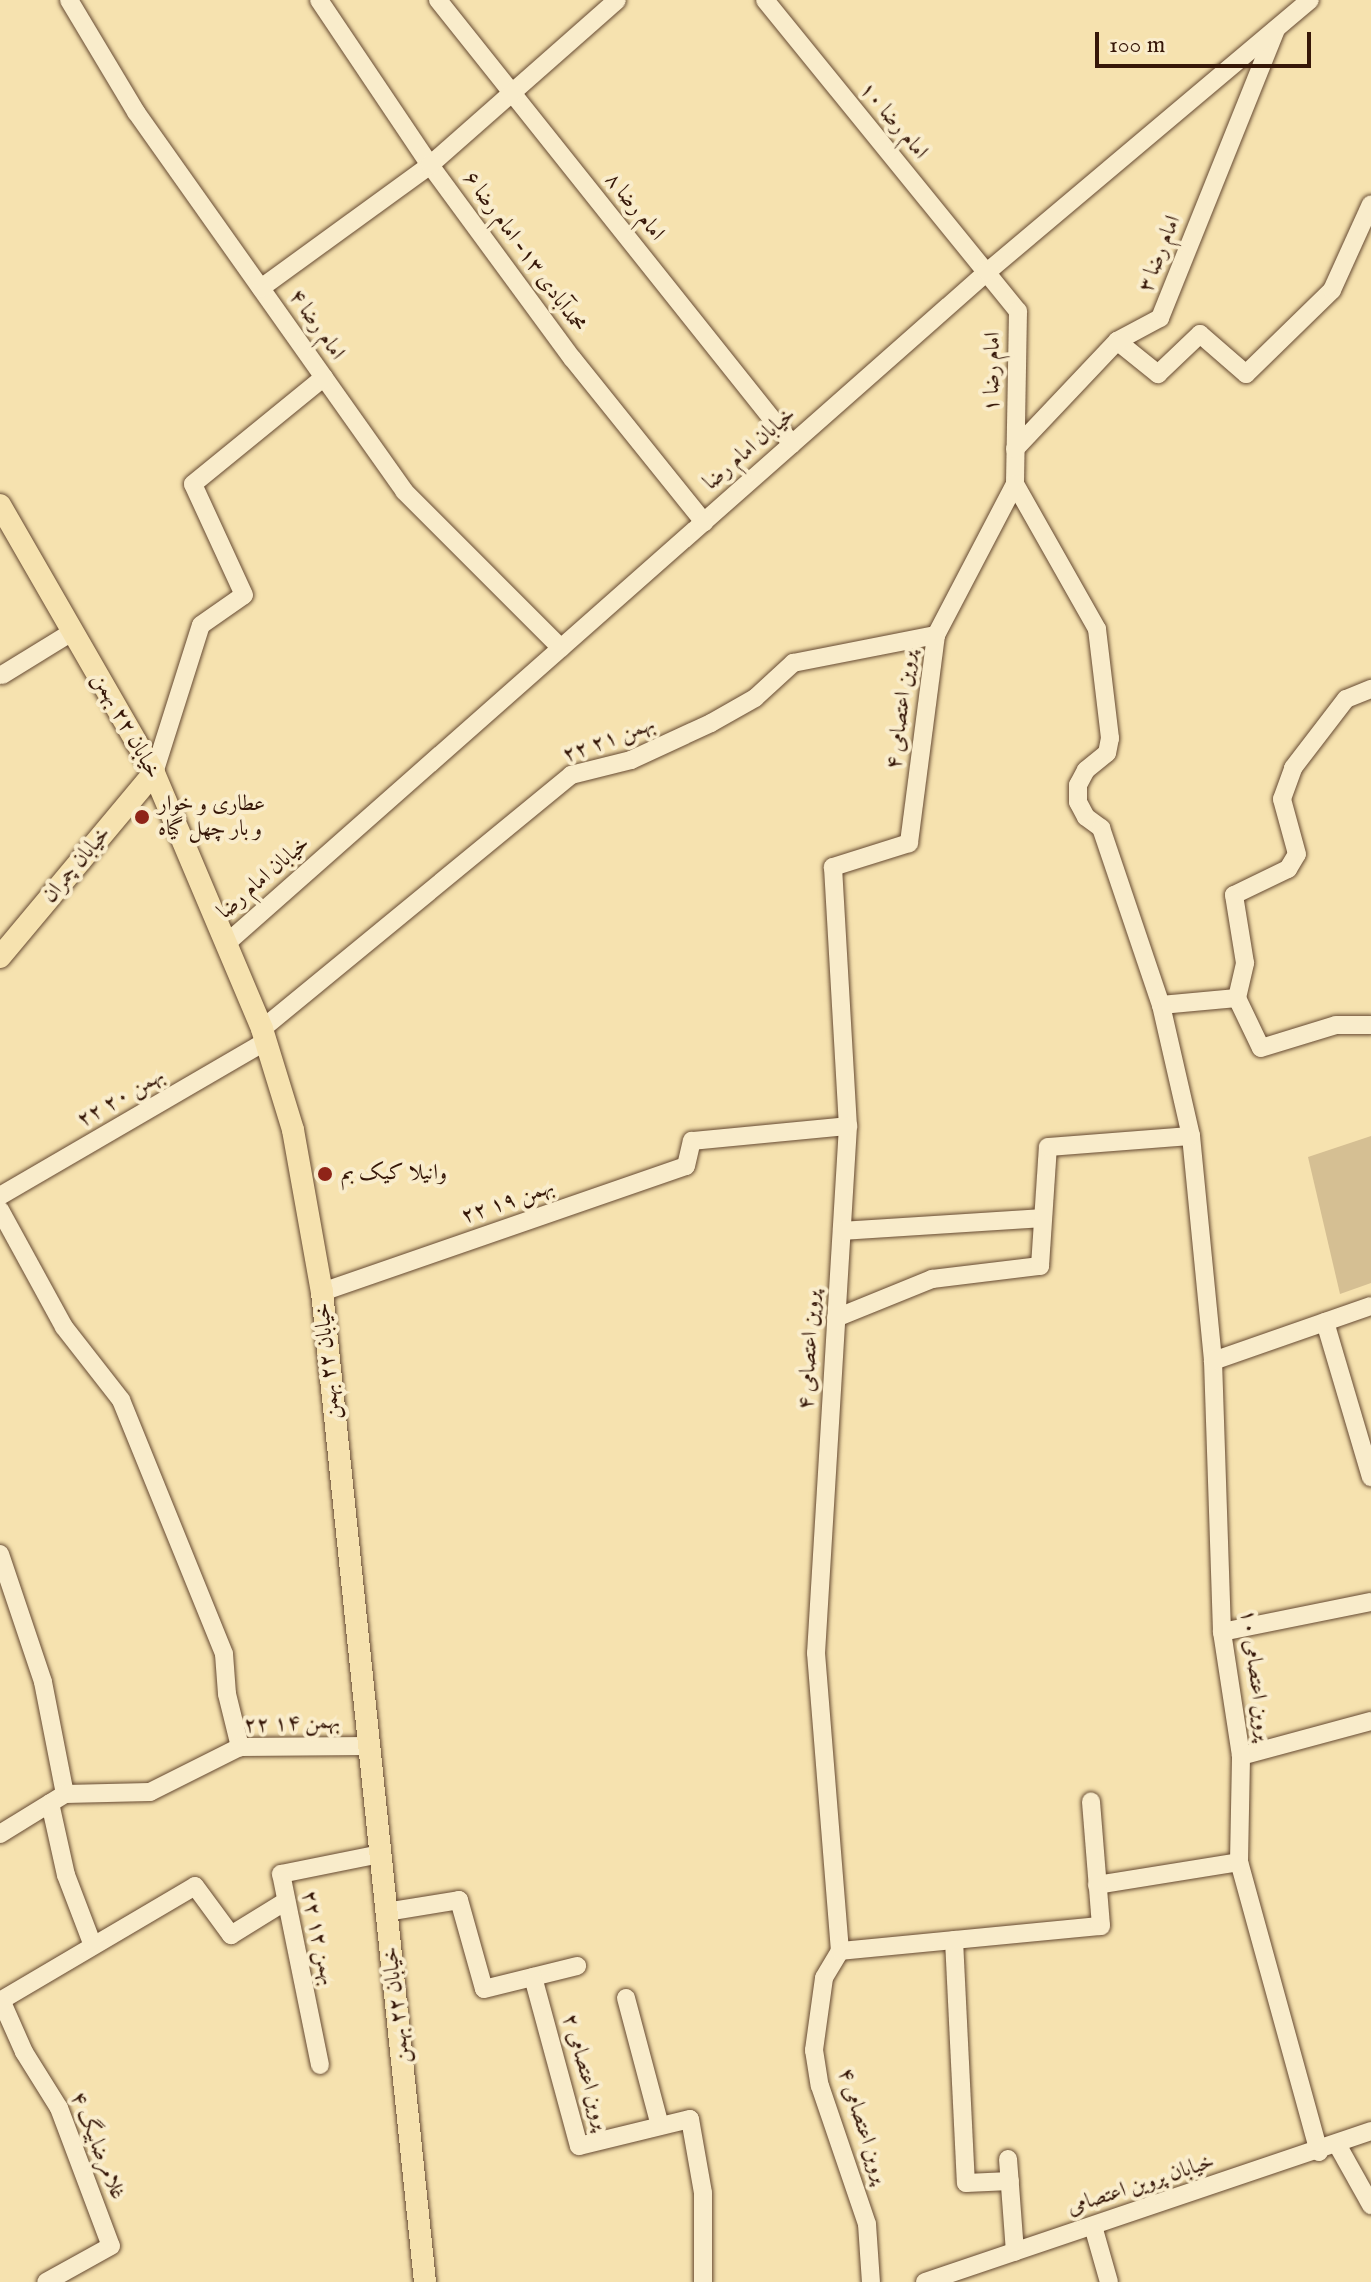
<!DOCTYPE html>
<html>
<head>
<meta charset="utf-8">
<style>
	body { margin:0 }
	#map { position:relative; width:1371px; height:2282px; overflow:hidden; background:#f6e2af; font-family:"IM FELL English",Amiri,serif }
	div>[style] { position:absolute }
	.green>* { inset:0; background:#d5bf93 }
	.roads { filter:drop-shadow(0 0 2px #664a32) drop-shadow(0 0 2px #664a32) }
	.minor>* { height:18px; margin:-9px; padding:0 9px; transform-origin:9px; border-radius:9px; background:#f9eccb }
	.major>* { height:22px; margin:-11px; padding:0 11px; transform-origin:11px; border-radius:11px; background:#f6e2af }
	.dots>* { width:22px; height:22px; translate:-50% -50%; box-sizing:border-box; border:4px solid #f9eccb; border-radius:50% }
	span { translate:-50% -50%; white-space:nowrap; text-align:center; line-height:1.15; -webkit-text-stroke:8px #f9eccb; paint-order:stroke }
	.street-label { font-size:22px; color:#361708 }
	.poi-label { font-size:22px; color:#361708 }
	.left { translate:0 -50%; text-align:left }
	.scale { position:absolute; left:1095px; top:32px; width:216px; height:36px; box-sizing:border-box; border:4px solid #361708; border-top:0; padding-left:10px; font-size:24px; line-height:28px; white-space:nowrap; color:#361708; -webkit-text-stroke:6px #f9eccb; paint-order:stroke }
</style>
</head>
<body>
<div id="map">
	<div class="green">
		<div style="clip-path:polygon(1371px 1136px,1371px 1283px,1340px 1294px,1308px 1157px)"></div>
	</div>
	<div class="roads">
		<div class="minor">
			<div style="left:69px;top:0;width:131px;rotate:59.1deg"></div>
			<div style="left:136px;top:112px;width:464px;rotate:54.7deg"></div>
			<div style="left:404px;top:491px;width:222px;rotate:45deg"></div>
			<div style="left:319px;top:0;width:199px;rotate:56.1deg"></div>
			<div style="left:430px;top:165px;width:240px;rotate:53.7deg"></div>
			<div style="left:572px;top:358px;width:211px;rotate:51.2deg"></div>
			<div style="left:438px;top:0;width:568px;rotate:51.43deg"></div>
			<div style="left:765px;top:0;width:401px;rotate:50.9deg"></div>
			<div style="left:1018px;top:311px;width:173px;rotate:91deg"></div>
			<div style="left:1015px;top:484px;width:170px;rotate:117.6deg"></div>
			<div style="left:936px;top:635px;width:210px;rotate:97.4deg"></div>
			<div style="left:909px;top:843px;width:80px;rotate:162.5deg"></div>
			<div style="left:833px;top:867px;width:259px;rotate:86.7deg"></div>
			<div style="left:848px;top:1126px;width:528px;rotate:93.47deg"></div>
			<div style="left:816px;top:1653px;width:299px;rotate:85.4deg"></div>
			<div style="left:840px;top:1951px;width:31px;rotate:121deg"></div>
			<div style="left:824px;top:1978px;width:73px;rotate:97.9deg"></div>
			<div style="left:814px;top:2050px;width:36px;rotate:81deg"></div>
			<div style="left:820px;top:2086px;width:146px;rotate:71.2deg"></div>
			<div style="left:867px;top:2224px;width:58px;rotate:86.1deg"></div>
			<div style="left:261px;top:288px;width:209px;rotate:-36deg"></div>
			<div style="left:430px;top:165px;width:249px;rotate:-41.4deg"></div>
			<div style="left:1117px;top:341px;width:53px;rotate:38.8deg"></div>
			<div style="left:1158px;top:374px;width:58px;rotate:-43.6deg"></div>
			<div style="left:1200px;top:334px;width:61px;rotate:41deg"></div>
			<div style="left:1246px;top:374px;width:120px;rotate:-44.3deg"></div>
			<div style="left:1332px;top:290px;width:94px;rotate:-65.6deg"></div>
			<div style="left:1015px;top:449px;width:149px;rotate:-46.6deg"></div>
			<div style="left:1117px;top:341px;width:49px;rotate:-28.1deg"></div>
			<div style="left:1160px;top:318px;width:311px;rotate:-68.1deg"></div>
			<div style="left:1015px;top:484px;width:167px;rotate:60.5deg"></div>
			<div style="left:1097px;top:629px;width:110px;rotate:83.2deg"></div>
			<div style="left:1110px;top:738px;width:15px;rotate:101deg"></div>
			<div style="left:1107px;top:753px;width:27px;rotate:141deg"></div>
			<div style="left:1086px;top:770px;width:17px;rotate:118deg"></div>
			<div style="left:1078px;top:785px;width:17px;rotate:90deg"></div>
			<div style="left:1078px;top:802px;width:17px;rotate:62deg"></div>
			<div style="left:1086px;top:817px;width:19px;rotate:36deg"></div>
			<div style="left:1101px;top:828px;width:187px;rotate:71.3deg"></div>
			<div style="left:1161px;top:1005px;width:76px;rotate:-5.3deg"></div>
			<div style="left:1237px;top:998px;width:55px;rotate:64.4deg"></div>
			<div style="left:1261px;top:1048px;width:78px;rotate:-17deg"></div>
			<div style="left:1336px;top:1025px;width:35px"></div>
			<div style="left:2px;top:675px;width:82px;rotate:-31.6deg"></div>
			<div style="left:154px;top:773px;width:155px;rotate:-72.4deg"></div>
			<div style="left:201px;top:625px;width:52px;rotate:-34.9deg"></div>
			<div style="left:244px;top:595px;width:122px;rotate:-114.7deg"></div>
			<div style="left:193px;top:484px;width:169px;rotate:-39.2deg"></div>
			<div style="left:228px;top:942px;width:1012px;rotate:-41.44deg"></div>
			<div style="left:987px;top:272px;width:422px;rotate:-40.1deg"></div>
			<div style="left:1237px;top:998px;width:36px;rotate:-77deg"></div>
			<div style="left:1245px;top:963px;width:69px;rotate:-99.2deg"></div>
			<div style="left:1234px;top:895px;width:60px;rotate:-25.7deg"></div>
			<div style="left:1288px;top:869px;width:17px;rotate:-59deg"></div>
			<div style="left:1297px;top:854px;width:57px;rotate:-105.3deg"></div>
			<div style="left:1282px;top:799px;width:33px;rotate:-70deg"></div>
			<div style="left:1293px;top:768px;width:87px;rotate:-52.5deg"></div>
			<div style="left:1346px;top:699px;width:27px;rotate:-22deg"></div>
			<div style="left:1161px;top:1005px;width:134px;rotate:77.1deg"></div>
			<div style="left:1191px;top:1136px;width:226px;rotate:84.4deg"></div>
			<div style="left:262px;top:1029px;width:400px;rotate:-39.4deg"></div>
			<div style="left:571px;top:775px;width:62px;rotate:-14deg"></div>
			<div style="left:631px;top:760px;width:88px;rotate:-24.8deg"></div>
			<div style="left:711px;top:723px;width:51px;rotate:-29.6deg"></div>
			<div style="left:755px;top:698px;width:52px;rotate:-42.6deg"></div>
			<div style="left:793px;top:663px;width:146px;rotate:-11.1deg"></div>
			<div style="left:0;top:1196px;width:308px;rotate:-30.2deg"></div>
			<div style="left:0;top:1210px;width:133px;rotate:61.3deg"></div>
			<div style="left:64px;top:1327px;width:93px;rotate:52deg"></div>
			<div style="left:121px;top:1400px;width:274px;rotate:67.9deg"></div>
			<div style="left:224px;top:1654px;width:40px;rotate:85.7deg"></div>
			<div style="left:227px;top:1694px;width:55px;rotate:76.2deg"></div>
			<div style="left:842px;top:1231px;width:201px;rotate:-3.7deg"></div>
			<div style="left:322px;top:1292px;width:385px;rotate:-19.1deg"></div>
			<div style="left:686px;top:1166px;width:26px;rotate:-77deg"></div>
			<div style="left:692px;top:1141px;width:157px;rotate:-5.5deg"></div>
			<div style="left:836px;top:1318px;width:104px;rotate:-22.1deg"></div>
			<div style="left:932px;top:1279px;width:109px;rotate:-6.9deg"></div>
			<div style="left:1040px;top:1266px;width:119px;rotate:-86.2deg"></div>
			<div style="left:1048px;top:1147px;width:143px;rotate:-4.4deg"></div>
			<div style="left:1325px;top:1322px;width:162px;rotate:73.5deg"></div>
			<div style="left:0;top:1554px;width:135px;rotate:71.4deg"></div>
			<div style="left:43px;top:1682px;width:114px;rotate:78.9deg"></div>
			<div style="left:1222px;top:1632px;width:152px;rotate:-11.4deg"></div>
			<div style="left:1241px;top:1756px;width:135px;rotate:-15.1deg"></div>
			<div style="left:50px;top:1803px;width:74px;rotate:77.5deg"></div>
			<div style="left:66px;top:1875px;width:73px;rotate:69.1deg"></div>
			<div style="left:0;top:1834px;width:76px;rotate:-31.6deg"></div>
			<div style="left:65px;top:1794px;width:85px;rotate:-1.3deg"></div>
			<div style="left:150px;top:1792px;width:101px;rotate:-26.6deg"></div>
			<div style="left:240px;top:1747px;width:128px;rotate:-0.4deg"></div>
			<div style="left:1097px;top:1885px;width:144px;rotate:-9.2deg"></div>
			<div style="left:386px;top:1912px;width:74px;rotate:-9.3deg"></div>
			<div style="left:459px;top:1900px;width:92px;rotate:74.3deg"></div>
			<div style="left:484px;top:1989px;width:96px;rotate:-13.9deg"></div>
			<div style="left:954px;top:1940px;width:243px;rotate:87.2deg"></div>
			<div style="left:966px;top:2183px;width:44px;rotate:-2.6deg"></div>
			<div style="left:840px;top:1951px;width:262px;rotate:-5.5deg"></div>
			<div style="left:1101px;top:1926px;width:125px;rotate:-94.6deg"></div>
			<div style="left:533px;top:1977px;width:175px;rotate:74.8deg"></div>
			<div style="left:579px;top:2146px;width:114px;rotate:-13.7deg"></div>
			<div style="left:690px;top:2119px;width:75px;rotate:80deg"></div>
			<div style="left:703px;top:2193px;width:89px;rotate:90deg"></div>
			<div style="left:626px;top:1998px;width:132px;rotate:75.1deg"></div>
			<div style="left:1px;top:2000px;width:57px;rotate:66.1deg"></div>
			<div style="left:24px;top:2052px;width:66px;rotate:58deg"></div>
			<div style="left:59px;top:2108px;width:147px;rotate:69.4deg"></div>
			<div style="left:111px;top:2246px;width:74px;rotate:151deg"></div>
			<div style="left:0;top:2001px;width:226px;rotate:-30.5deg"></div>
			<div style="left:195px;top:1886px;width:61px;rotate:53.7deg"></div>
			<div style="left:231px;top:1935px;width:65px;rotate:-31.7deg"></div>
			<div style="left:320px;top:2065px;width:195px;rotate:-101.5deg"></div>
			<div style="left:281px;top:1874px;width:101px;rotate:-11.4deg"></div>
			<div style="left:1338px;top:2146px;width:68px;rotate:60.8deg"></div>
			<div style="left:1319px;top:2152px;width:301px;rotate:-105.4deg"></div>
			<div style="left:1239px;top:1862px;width:106px;rotate:-88.9deg"></div>
			<div style="left:1241px;top:1756px;width:125px;rotate:-98.7deg"></div>
			<div style="left:1222px;top:1632px;width:271px;rotate:-91.9deg"></div>
			<div style="left:1213px;top:1361px;width:167px;rotate:-19.2deg"></div>
			<div style="left:1008px;top:2159px;width:93px;rotate:85.7deg"></div>
			<div style="left:1093px;top:2226px;width:58px;rotate:74.1deg"></div>
			<div style="left:925px;top:2282px;width:471px;rotate:-18.7deg"></div>
		</div>
		<div class="major">
			<div style="left:0;top:505px;width:309px;rotate:60.1deg"></div>
			<div style="left:154px;top:773px;width:278px;rotate:67.1deg"></div>
			<div style="left:262px;top:1029px;width:106px;rotate:72.9deg"></div>
			<div style="left:293px;top:1130px;width:165px;rotate:79.9deg"></div>
			<div style="left:322px;top:1292px;width:995px;rotate:84.06deg"></div>
			<div style="left:0;top:957px;width:240px;rotate:-50.1deg"></div>
		</div>
	</div>
	<div class="dots">
		<div style="left:142px;top:817px;background:#8f2418"></div>
		<div style="left:325px;top:1174px;background:#8f2418"></div>
	</div>
	<div class="street-label">
		<span style="left:893px;top:121px;rotate:50deg">امام رضا ۱۰</span>
		<span style="left:634px;top:207px;rotate:51deg">امام رضا ۸</span>
		<span style="left:524px;top:252px;rotate:54deg">محمدآبادی ۱۳- امام رضا ۶</span>
		<span style="left:1160px;top:254px;rotate:-68deg">امام رضا ۳</span>
		<span style="left:316px;top:325px;rotate:55deg">امام رضا ۴</span>
		<span style="left:993px;top:372px;rotate:-89deg">امام رضا ۱</span>
		<span style="left:750px;top:449px;rotate:-41deg">خیابان امام رضا</span>
		<span style="left:902px;top:710px;rotate:-83deg">پروین اعتصامی ۴</span>
		<span style="left:126px;top:726px;rotate:61deg">خیابان ۲۲ بهمن</span>
		<span style="left:609px;top:740px;rotate:-20deg">۲۲ بهمن ۲۱</span>
		<span style="left:77px;top:865px;rotate:-50deg">خیابان چمران</span>
		<span style="left:264px;top:878px;rotate:-41deg">خیابان امام رضا</span>
		<span style="left:121px;top:1098px;rotate:-30deg">۲۲ بهمن ۲۰</span>
		<span style="left:508px;top:1202px;rotate:-19deg">۲۲ بهمن ۱۹</span>
		<span style="left:810px;top:1350px;rotate:-87deg">پروین اعتصامی ۴</span>
		<span style="left:328px;top:1361px;rotate:-95deg">خیابان ۲۲ بهمن</span>
		<span style="left:1255px;top:1675px;rotate:83deg">پروین اعتصامی ۱۰</span>
		<span style="left:292px;top:1724px;rotate:-2deg">۲۲ بهمن ۱۴</span>
		<span style="left:318px;top:1938px;rotate:78deg">۲۲ بهمن ۱۲</span>
		<span style="left:397px;top:2005px;rotate:-96deg">خیابان ۲۲ بهمن</span>
		<span style="left:585px;top:2072px;rotate:74deg">پروین اعتصامی ۲</span>
		<span style="left:862px;top:2126px;rotate:72deg">پروین اعتصامی ۴</span>
		<span style="left:97px;top:2146px;rotate:68deg">غلامرضابیگ ۴</span>
		<span style="left:1141px;top:2185px;rotate:-18deg">خیابان پروین اعتصامی</span>
	</div>
	<div class="poi-label">
		<span class="left" style="left:158px;top:817px">عطاری و خوار<br>و بار چهل گیاه</span>
		<span class="left" style="left:341px;top:1174px">وانیلا کیک بم</span>
	</div>
	<div class="scale">100 m</div>
</div>
</body>
</html>
